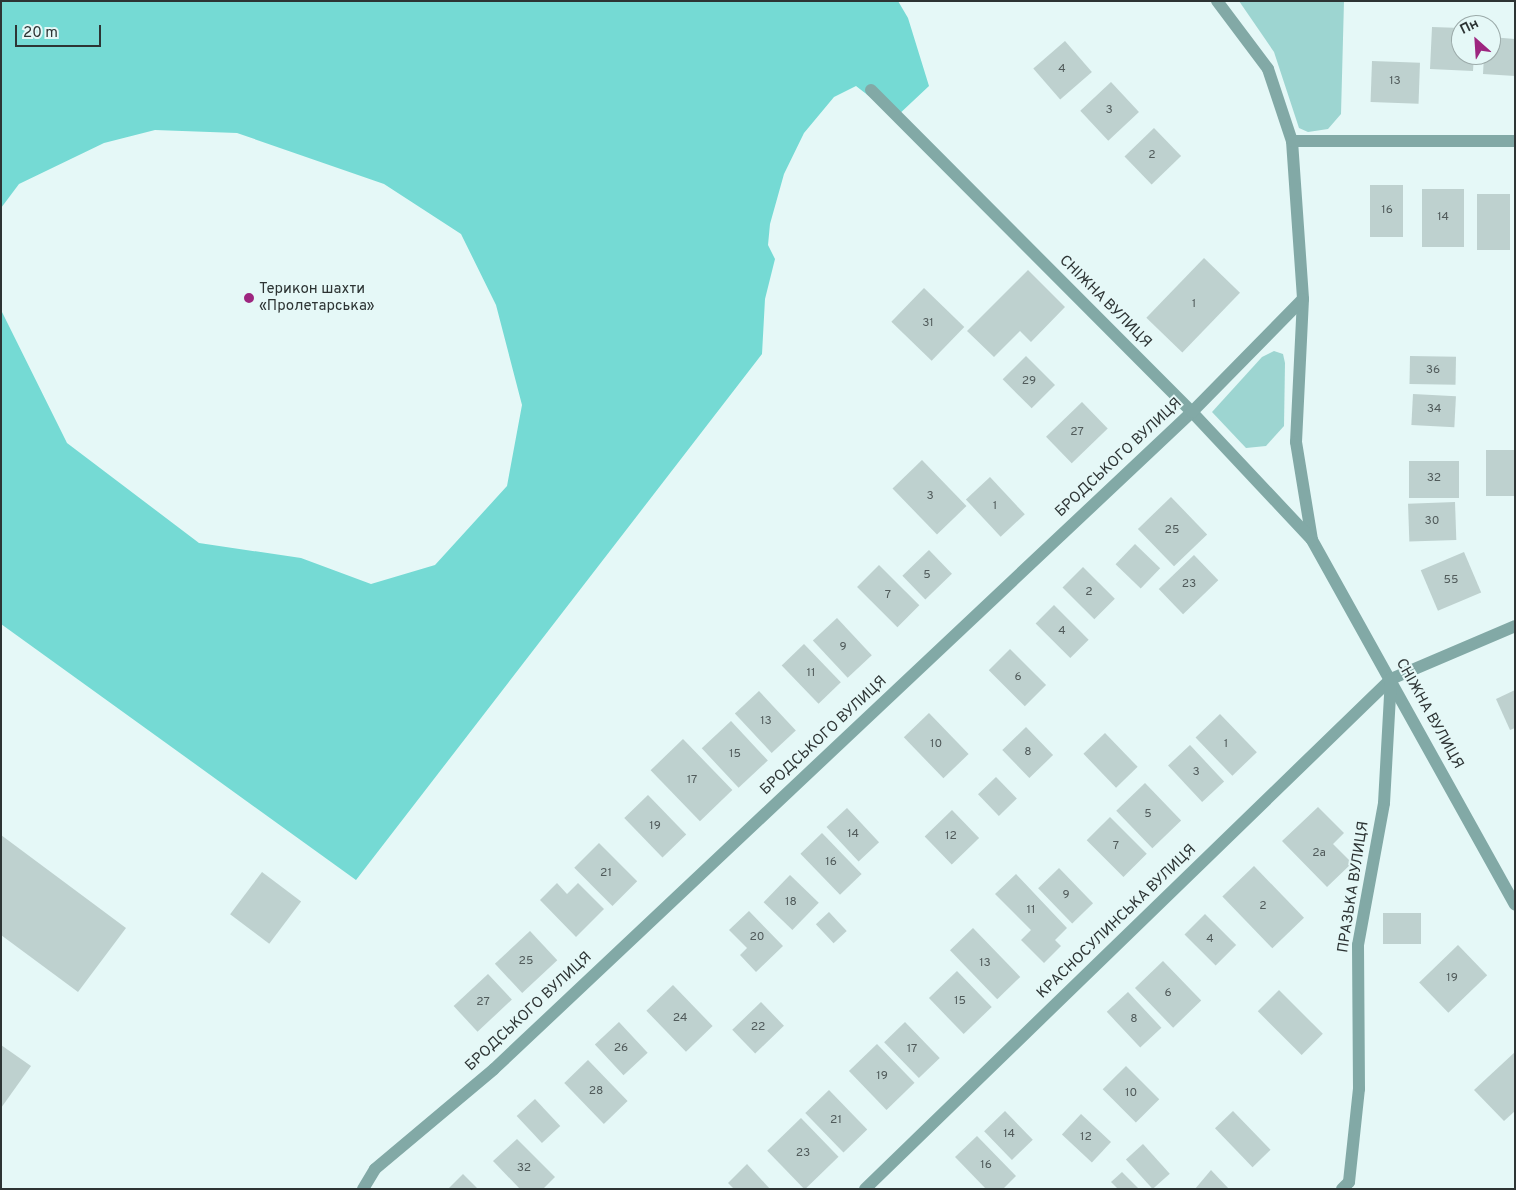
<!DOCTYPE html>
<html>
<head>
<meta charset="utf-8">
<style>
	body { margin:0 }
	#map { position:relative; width:1516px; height:1190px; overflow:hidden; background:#e5f8f7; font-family:Overpass,sans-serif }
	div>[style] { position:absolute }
	.green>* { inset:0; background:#9dd5d1 }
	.forest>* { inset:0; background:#75dad4 }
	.building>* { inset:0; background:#bed1cf; transform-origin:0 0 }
	.minor>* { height:12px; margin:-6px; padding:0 6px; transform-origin:6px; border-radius:6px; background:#82a9a6 }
	.dots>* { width:14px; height:14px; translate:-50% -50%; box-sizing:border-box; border:2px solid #e5f8f7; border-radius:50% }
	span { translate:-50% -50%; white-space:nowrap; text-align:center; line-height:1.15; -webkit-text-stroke:4px #e5f8f7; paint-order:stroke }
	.number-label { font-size:12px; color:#515b5b }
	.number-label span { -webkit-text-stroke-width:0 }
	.poi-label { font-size:15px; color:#2d3434 }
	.left { translate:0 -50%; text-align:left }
	.street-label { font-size:15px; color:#2d3434 }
	.frame { position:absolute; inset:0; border:2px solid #2d3434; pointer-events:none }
	.north { position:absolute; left:1451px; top:15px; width:50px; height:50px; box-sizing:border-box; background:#e5f8f7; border:1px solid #9baaa9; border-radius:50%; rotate:334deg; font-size:14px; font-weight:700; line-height:20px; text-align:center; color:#2d3434 }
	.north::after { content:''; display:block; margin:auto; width:18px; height:22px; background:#9d267f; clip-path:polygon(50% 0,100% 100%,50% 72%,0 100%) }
	.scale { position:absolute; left:15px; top:25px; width:86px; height:22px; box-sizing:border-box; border:2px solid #2d3434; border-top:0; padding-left:6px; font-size:15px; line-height:18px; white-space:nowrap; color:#2d3434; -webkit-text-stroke:4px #e5f8f7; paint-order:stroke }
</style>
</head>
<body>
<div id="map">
	<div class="green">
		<div style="clip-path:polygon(1239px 1px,1344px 1px,1341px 114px,1328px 129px,1308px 132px,1299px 128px,1274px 52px)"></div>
		<div style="clip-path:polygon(1274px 351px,1283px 354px,1285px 363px,1284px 426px,1266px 446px,1246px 448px,1212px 412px,1262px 357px)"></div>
	</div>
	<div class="forest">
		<div style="clip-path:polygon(1px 1px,898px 1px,908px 18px,929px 86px,896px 117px,856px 86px,834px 97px,804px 133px,784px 174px,770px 224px,768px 245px,775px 259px,765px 299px,762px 354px,356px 880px,1px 624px,1px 310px,67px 443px,199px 543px,301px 558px,371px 584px,435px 565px,507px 486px,522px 405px,496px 305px,461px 234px,384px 184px,237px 133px,155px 130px,104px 143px,19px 184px,1px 208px)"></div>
	</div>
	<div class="building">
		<div style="clip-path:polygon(1432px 27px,1461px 28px,1461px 55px,1474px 55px,1473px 71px,1430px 69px)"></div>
		<div style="clip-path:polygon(1491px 37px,1515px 39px,1515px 76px,1483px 74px,1484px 55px,1491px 55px)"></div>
		<div style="left:1065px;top:41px;width:41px;height:42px;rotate:49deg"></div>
		<div style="left:1372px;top:61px;width:48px;height:41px;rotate:2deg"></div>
		<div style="left:1111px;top:82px;width:41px;height:42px;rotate:47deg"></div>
		<div style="left:1154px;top:128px;width:39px;height:41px;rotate:46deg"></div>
		<div style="left:1370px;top:185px;width:33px;height:52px"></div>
		<div style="left:1464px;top:189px;width:58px;height:42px;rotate:90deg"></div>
		<div style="left:1477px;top:194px;width:33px;height:56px"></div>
		<div style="left:1204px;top:258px;width:50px;height:83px;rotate:44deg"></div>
		<div style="clip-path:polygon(1028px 270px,1065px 307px,1031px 342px,1020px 331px,994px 357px,967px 331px)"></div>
		<div style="left:924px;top:288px;width:56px;height:47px;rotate:44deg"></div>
		<div style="left:1026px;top:356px;width:41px;height:33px;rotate:45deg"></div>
		<div style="left:1410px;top:356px;width:46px;height:28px;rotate:1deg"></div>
		<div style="left:1413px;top:394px;width:43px;height:31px;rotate:3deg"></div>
		<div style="left:1082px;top:402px;width:37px;height:50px;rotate:46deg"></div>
		<div style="left:1515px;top:450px;width:46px;height:29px;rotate:90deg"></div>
		<div style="left:922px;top:460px;width:64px;height:41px;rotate:46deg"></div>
		<div style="left:1409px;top:461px;width:50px;height:37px"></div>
		<div style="left:990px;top:477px;width:51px;height:33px;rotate:47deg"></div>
		<div style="left:1171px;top:497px;width:52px;height:46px;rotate:46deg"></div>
		<div style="left:1455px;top:502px;width:38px;height:47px;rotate:88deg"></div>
		<div style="left:1135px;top:544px;width:35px;height:28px;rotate:44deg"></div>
		<div style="left:929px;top:550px;width:33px;height:37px;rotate:46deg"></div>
		<div style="left:1464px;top:552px;width:44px;height:47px;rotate:67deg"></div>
		<div style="left:1194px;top:555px;width:35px;height:49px;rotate:46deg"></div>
		<div style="left:879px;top:565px;width:57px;height:31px;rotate:45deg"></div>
		<div style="left:1083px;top:567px;width:45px;height:29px;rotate:45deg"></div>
		<div style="left:1054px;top:605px;width:49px;height:26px;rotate:45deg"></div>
		<div style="left:837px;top:618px;width:51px;height:33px;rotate:47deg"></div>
		<div style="left:804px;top:644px;width:53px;height:31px;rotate:46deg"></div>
		<div style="left:1010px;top:649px;width:51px;height:30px;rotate:45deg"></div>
		<div style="clip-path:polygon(1515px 690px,1515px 728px,1510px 730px,1496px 699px)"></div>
		<div style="left:759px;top:691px;width:54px;height:33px;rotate:47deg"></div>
		<div style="left:929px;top:713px;width:57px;height:35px;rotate:46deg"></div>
		<div style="left:1220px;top:714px;width:53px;height:34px;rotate:46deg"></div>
		<div style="left:731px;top:721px;width:54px;height:40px;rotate:47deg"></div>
		<div style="left:1026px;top:727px;width:39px;height:33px;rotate:46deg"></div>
		<div style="left:1105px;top:733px;width:47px;height:30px;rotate:46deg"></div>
		<div style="left:683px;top:739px;width:71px;height:45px;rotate:46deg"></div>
		<div style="left:1190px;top:745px;width:50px;height:30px;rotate:47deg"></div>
		<div style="left:996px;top:777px;width:30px;height:25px;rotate:46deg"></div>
		<div style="left:1145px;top:783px;width:52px;height:40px;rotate:46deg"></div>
		<div style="left:648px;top:795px;width:55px;height:33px;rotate:46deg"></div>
		<div style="clip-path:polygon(1318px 807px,1344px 833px,1333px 844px,1352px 863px,1327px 887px,1282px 841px)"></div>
		<div style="left:847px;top:808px;width:47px;height:28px;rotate:47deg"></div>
		<div style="left:952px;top:810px;width:39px;height:38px;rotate:46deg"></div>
		<div style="left:1110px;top:817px;width:52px;height:33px;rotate:45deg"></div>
		<div style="left:822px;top:833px;width:57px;height:30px;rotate:46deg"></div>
		<div style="clip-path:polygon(1px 835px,126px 928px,78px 992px,1px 935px)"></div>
		<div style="left:599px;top:843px;width:54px;height:35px;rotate:45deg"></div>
		<div style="left:1254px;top:866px;width:72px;height:44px;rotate:46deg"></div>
		<div style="left:1059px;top:868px;width:49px;height:29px;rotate:46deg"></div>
		<div style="left:262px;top:872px;width:49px;height:53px;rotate:37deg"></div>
		<div style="clip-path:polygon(1016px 874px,1067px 928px,1055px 940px,1061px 946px,1044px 963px,1021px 940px,1031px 930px,995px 894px)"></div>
		<div style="left:790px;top:875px;width:40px;height:38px;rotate:44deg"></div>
		<div style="clip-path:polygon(557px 883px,567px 894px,578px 883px,604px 909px,576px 937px,540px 900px)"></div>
		<div style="clip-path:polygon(749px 911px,783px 946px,756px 972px,740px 955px,747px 948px,729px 930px)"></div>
		<div style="left:829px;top:912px;width:26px;height:18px;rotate:47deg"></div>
		<div style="left:1383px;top:913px;width:38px;height:31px"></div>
		<div style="left:1205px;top:914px;width:44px;height:29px;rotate:45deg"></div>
		<div style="left:973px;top:928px;width:68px;height:32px;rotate:46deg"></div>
		<div style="left:530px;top:931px;width:40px;height:48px;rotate:47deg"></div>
		<div style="left:1458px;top:945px;width:42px;height:54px;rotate:46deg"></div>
		<div style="left:1163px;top:961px;width:55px;height:39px;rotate:46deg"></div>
		<div style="left:957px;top:971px;width:50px;height:39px;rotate:46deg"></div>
		<div style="left:488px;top:974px;width:35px;height:47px;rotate:47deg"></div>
		<div style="left:673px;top:985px;width:57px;height:37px;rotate:46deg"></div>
		<div style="left:1279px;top:990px;width:62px;height:30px;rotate:45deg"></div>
		<div style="left:1128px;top:992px;width:49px;height:29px;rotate:47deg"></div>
		<div style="left:761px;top:1002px;width:33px;height:40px;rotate:46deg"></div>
		<div style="left:619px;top:1022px;width:42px;height:33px;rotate:47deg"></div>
		<div style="left:905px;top:1022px;width:50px;height:29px;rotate:46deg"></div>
		<div style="left:877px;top:1044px;width:54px;height:39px;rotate:46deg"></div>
		<div style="clip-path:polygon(1px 1045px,31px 1066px,1px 1108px)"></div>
		<div style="clip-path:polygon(1515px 1052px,1515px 1111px,1504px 1121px,1474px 1090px)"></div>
		<div style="left:588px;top:1060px;width:57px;height:33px;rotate:46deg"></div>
		<div style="left:1126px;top:1066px;width:47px;height:33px;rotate:45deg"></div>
		<div style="left:829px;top:1090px;width:55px;height:33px;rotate:46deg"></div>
		<div style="left:535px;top:1099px;width:37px;height:25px;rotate:47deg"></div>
		<div style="left:1005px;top:1111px;width:40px;height:29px;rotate:46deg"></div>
		<div style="left:1233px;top:1111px;width:54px;height:25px;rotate:46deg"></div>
		<div style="left:1081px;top:1114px;width:41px;height:28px;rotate:43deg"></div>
		<div style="left:801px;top:1118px;width:54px;height:47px;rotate:46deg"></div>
		<div style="clip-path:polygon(977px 1136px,1016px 1176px,1003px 1189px,986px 1189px,955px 1157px)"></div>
		<div style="clip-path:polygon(517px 1139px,555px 1177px,543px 1189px,520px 1189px,493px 1161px)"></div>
		<div style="left:1143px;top:1144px;width:40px;height:23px;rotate:48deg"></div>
		<div style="clip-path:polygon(747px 1164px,770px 1189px,734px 1189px,728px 1183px)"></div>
		<div style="clip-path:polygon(1211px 1170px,1229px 1189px,1195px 1189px)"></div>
		<div style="clip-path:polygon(1122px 1172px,1139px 1189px,1118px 1189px,1111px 1182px)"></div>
		<div style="clip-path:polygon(463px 1174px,478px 1189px,448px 1189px)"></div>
	</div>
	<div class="minor">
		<div style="left:1217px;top:1px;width:85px;rotate:53.1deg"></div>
		<div style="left:1268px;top:69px;width:76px;rotate:71.6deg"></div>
		<div style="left:1292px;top:141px;width:158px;rotate:86deg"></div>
		<div style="left:1303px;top:299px;width:143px;rotate:92.8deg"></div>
		<div style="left:1296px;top:442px;width:99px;rotate:80.7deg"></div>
		<div style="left:1312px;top:540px;width:417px;rotate:60.9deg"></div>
		<div style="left:871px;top:90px;width:455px;rotate:45.1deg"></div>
		<div style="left:1192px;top:412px;width:175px;rotate:46.8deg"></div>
		<div style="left:1292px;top:141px;width:223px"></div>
		<div style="left:363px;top:1189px;width:23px;rotate:-59deg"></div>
		<div style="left:375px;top:1169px;width:155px;rotate:-40deg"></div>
		<div style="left:494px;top:1069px;width:959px;rotate:-43.27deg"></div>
		<div style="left:1192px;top:412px;width:158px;rotate:-45.5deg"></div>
		<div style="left:865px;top:1189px;width:733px;rotate:-44.12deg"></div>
		<div style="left:1391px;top:679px;width:135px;rotate:-23.1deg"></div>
		<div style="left:1342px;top:1189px;width:10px;rotate:-45deg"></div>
		<div style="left:1349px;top:1182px;width:94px;rotate:-83.9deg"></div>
		<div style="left:1359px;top:1089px;width:144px;rotate:-90.4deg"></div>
		<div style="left:1358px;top:945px;width:144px;rotate:-79.6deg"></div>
		<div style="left:1384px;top:803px;width:124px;rotate:-86.8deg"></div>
	</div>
	<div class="dots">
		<div style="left:249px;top:298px;background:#9d267f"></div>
	</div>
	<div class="number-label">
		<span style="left:1062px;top:70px">4</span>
		<span style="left:1395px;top:82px">13</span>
		<span style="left:1109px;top:111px">3</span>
		<span style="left:1152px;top:156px">2</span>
		<span style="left:1387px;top:211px">16</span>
		<span style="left:1443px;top:218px">14</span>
		<span style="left:1194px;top:305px">1</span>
		<span style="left:928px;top:324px">31</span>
		<span style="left:1433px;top:371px">36</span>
		<span style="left:1029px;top:382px">29</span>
		<span style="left:1434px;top:410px">34</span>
		<span style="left:1077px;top:433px">27</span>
		<span style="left:1434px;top:479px">32</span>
		<span style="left:930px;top:497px">3</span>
		<span style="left:995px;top:507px">1</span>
		<span style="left:1432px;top:522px">30</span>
		<span style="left:1172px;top:531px">25</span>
		<span style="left:927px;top:576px">5</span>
		<span style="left:1451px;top:581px">55</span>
		<span style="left:1189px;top:585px">23</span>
		<span style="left:1089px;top:593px">2</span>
		<span style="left:888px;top:596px">7</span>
		<span style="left:1062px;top:632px">4</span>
		<span style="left:843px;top:648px">9</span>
		<span style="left:811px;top:674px">11</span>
		<span style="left:1018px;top:678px">6</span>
		<span style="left:766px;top:722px">13</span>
		<span style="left:936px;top:745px">10</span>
		<span style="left:1226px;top:745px">1</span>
		<span style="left:1028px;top:753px">8</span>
		<span style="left:735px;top:755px">15</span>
		<span style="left:1196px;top:773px">3</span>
		<span style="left:692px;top:781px">17</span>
		<span style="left:1148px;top:815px">5</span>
		<span style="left:655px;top:827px">19</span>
		<span style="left:853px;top:835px">14</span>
		<span style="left:951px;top:837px">12</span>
		<span style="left:1116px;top:847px">7</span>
		<span style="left:1319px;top:854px">2а</span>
		<span style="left:831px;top:863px">16</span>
		<span style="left:606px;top:874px">21</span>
		<span style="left:1066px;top:896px">9</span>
		<span style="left:791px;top:903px">18</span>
		<span style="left:1263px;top:907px">2</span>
		<span style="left:1031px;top:911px">11</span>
		<span style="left:757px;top:938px">20</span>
		<span style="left:1210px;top:940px">4</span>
		<span style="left:526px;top:962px">25</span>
		<span style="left:985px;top:964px">13</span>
		<span style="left:1452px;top:979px">19</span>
		<span style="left:1168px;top:994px">6</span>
		<span style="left:960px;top:1002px">15</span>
		<span style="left:483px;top:1003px">27</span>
		<span style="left:680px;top:1019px">24</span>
		<span style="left:1134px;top:1020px">8</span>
		<span style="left:758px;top:1028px">22</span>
		<span style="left:621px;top:1049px">26</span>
		<span style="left:912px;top:1050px">17</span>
		<span style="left:882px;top:1077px">19</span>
		<span style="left:596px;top:1092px">28</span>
		<span style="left:1131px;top:1094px">10</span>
		<span style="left:836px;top:1121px">21</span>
		<span style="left:1009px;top:1135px">14</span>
		<span style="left:1086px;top:1138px">12</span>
		<span style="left:803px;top:1154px">23</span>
		<span style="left:986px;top:1166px">16</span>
		<span style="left:524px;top:1169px">32</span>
	</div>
	<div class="poi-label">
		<span class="left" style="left:259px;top:298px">Терикон шахти<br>«Пролетарська»</span>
	</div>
	<div class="street-label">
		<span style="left:1105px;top:302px;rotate:45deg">СНІЖНА ВУЛИЦЯ</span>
		<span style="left:1119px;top:458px;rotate:-43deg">БРОДСЬКОГО ВУЛИЦЯ</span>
		<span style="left:1429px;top:714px;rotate:61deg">СНІЖНА ВУЛИЦЯ</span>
		<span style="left:824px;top:736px;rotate:-43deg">БРОДСЬКОГО ВУЛИЦЯ</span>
		<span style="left:1354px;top:887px;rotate:-81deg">ПРАЗЬКА ВУЛИЦЯ</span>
		<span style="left:1117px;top:922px;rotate:-44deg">КРАСНОСУЛИНСЬКА ВУЛИЦЯ</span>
		<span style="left:529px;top:1012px;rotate:-43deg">БРОДСЬКОГО ВУЛИЦЯ</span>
	</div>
	<div class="frame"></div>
	<div class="north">Пн</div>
	<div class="scale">20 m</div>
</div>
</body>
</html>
